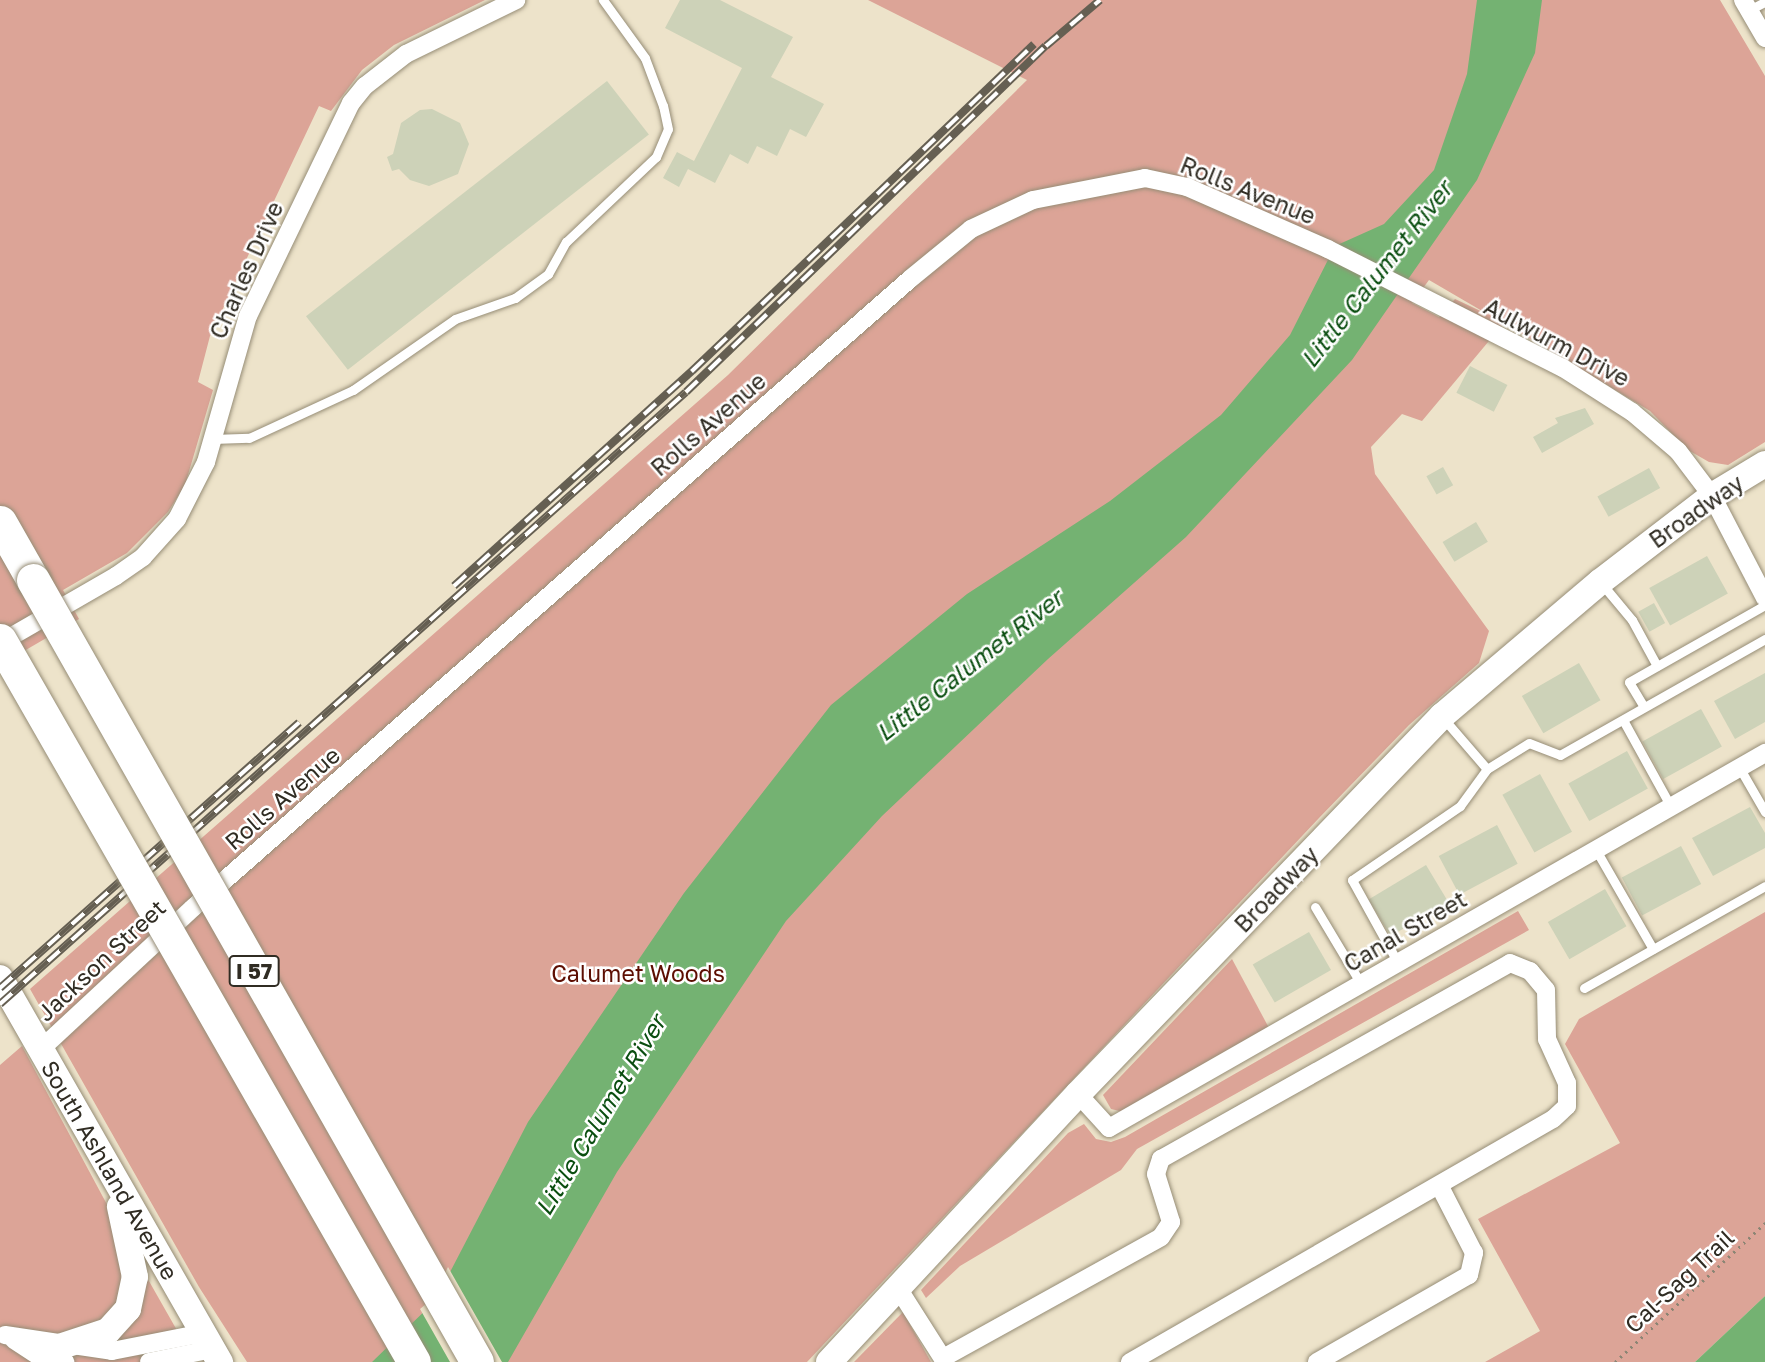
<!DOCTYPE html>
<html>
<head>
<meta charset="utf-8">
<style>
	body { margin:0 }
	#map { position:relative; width:1765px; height:1362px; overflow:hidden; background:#ede3ca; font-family:"Golos Text",sans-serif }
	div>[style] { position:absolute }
	.green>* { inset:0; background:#dca497 }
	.water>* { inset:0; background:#74b272 }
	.pier>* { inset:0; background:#ede3ca }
	.building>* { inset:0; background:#cdd2b8; transform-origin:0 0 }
	.path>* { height:2.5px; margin-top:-1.25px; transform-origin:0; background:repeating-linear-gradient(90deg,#8c8574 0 2px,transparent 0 7px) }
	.roads { filter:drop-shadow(0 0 2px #968d76) drop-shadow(0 0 2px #968d76) }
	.lane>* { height:9px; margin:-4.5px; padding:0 4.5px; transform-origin:4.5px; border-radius:4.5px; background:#fff }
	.street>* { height:18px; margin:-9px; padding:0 9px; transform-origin:9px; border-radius:9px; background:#fff }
	.secondary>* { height:26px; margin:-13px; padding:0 13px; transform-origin:13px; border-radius:13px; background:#fff }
	.highway>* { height:33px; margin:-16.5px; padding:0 16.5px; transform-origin:16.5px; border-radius:16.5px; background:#fff }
	.rail>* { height:8px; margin-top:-4px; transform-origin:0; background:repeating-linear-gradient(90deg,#fff 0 16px,#655f52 0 32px); box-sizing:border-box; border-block:2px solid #655f52 }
	.bridges { filter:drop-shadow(0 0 2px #968d76) drop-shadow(0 0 2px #968d76) }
	.highway-bridge>* { height:33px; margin:-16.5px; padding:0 16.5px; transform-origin:16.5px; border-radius:16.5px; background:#fff }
	span { translate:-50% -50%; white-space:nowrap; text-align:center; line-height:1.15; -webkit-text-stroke:5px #fff; paint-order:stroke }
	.shield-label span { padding:2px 5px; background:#fff; border:2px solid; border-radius:5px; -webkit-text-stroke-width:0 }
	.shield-label { font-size:21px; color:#302c23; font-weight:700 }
	.street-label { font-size:23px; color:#302c23 }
	.park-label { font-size:23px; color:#5d0e02 }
	.water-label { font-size:24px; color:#0a4e10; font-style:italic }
</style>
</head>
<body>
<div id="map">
	<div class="green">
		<div style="clip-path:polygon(0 0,485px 0,394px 45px,362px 70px,331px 111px,319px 106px,210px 336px,198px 382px,213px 390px,185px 485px,168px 512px,127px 553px,63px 590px,79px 619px,0 665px)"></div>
		<div style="clip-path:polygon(evenodd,868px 0,1720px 0,1765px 76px,1765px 442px,1728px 465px,1709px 462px,1688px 450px,1650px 411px,1504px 323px,1422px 421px,1402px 414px,1371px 447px,1375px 474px,1489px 631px,1479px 663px,1409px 725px,1319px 818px,807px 1362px,247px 1362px,199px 1287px,30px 989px,728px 375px,1027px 80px,868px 0,1429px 280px,1489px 315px,1455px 299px,1439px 317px,1412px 303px,1429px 280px)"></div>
		<div style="clip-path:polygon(1518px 911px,1529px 930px,1137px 1149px,1121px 1170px,960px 1266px,926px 1298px,921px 1290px,1068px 1133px,1084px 1124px,1096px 1139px,1111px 1142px,1125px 1137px)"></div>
		<div style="clip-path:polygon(1765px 912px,1765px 1296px,1695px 1362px,1485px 1362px,1540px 1331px,1478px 1219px,1620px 1143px,1565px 1044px,1579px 1019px)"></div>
		<div style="clip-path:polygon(1232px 959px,1269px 1028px,1124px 1112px,1111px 1109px,1103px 1095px)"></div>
		<div style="clip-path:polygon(22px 1046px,133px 1253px,195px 1362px,0 1362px,0 1065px)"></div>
		<div style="clip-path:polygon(903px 1312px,931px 1362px,854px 1362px)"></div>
	</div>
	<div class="water">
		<div style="clip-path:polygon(1477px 0,1542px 0,1535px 53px,1477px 180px,1352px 360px,1186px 537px,1048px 659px,882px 816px,786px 921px,617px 1172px,508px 1362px,372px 1362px,435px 1301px,528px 1122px,684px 893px,831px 705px,967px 594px,1110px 501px,1221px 415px,1290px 335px,1335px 246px,1384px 224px,1434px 170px,1467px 74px)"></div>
		<div style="clip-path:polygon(1765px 1296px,1765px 1362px,1695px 1362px)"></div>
	</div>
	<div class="pier">
		<div style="clip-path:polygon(448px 1267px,502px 1362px,450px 1362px,420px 1309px,432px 1299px)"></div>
	</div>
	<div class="building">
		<div style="clip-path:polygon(680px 0,720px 0,793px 37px,771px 77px,824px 104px,806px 137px,790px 129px,777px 156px,757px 146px,748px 164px,730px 154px,715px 183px,688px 169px,679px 187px,663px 178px,677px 152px,694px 161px,742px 68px,665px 28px)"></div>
		<div style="left:607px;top:81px;width:68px;height:382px;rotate:52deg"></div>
		<div style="clip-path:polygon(432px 109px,460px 123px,469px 144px,458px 174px,429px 186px,410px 180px,399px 169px,392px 171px,387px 157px,393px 154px,401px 123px,420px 110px)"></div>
		<div style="left:1470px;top:366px;width:42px;height:30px;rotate:27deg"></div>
		<div style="clip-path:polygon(1585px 408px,1594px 424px,1542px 453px,1533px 437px,1558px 423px,1555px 418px)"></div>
		<div style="left:1443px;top:467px;width:21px;height:19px;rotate:61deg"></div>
		<div style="left:1649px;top:468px;width:23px;height:59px;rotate:61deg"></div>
		<div style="left:1476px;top:522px;width:23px;height:39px;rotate:59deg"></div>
		<div style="left:1707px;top:556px;width:43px;height:66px;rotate:61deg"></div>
		<div style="left:1654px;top:603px;width:23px;height:18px;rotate:61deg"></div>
		<div style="left:1579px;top:663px;width:43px;height:66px;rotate:60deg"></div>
		<div style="clip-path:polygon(1765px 673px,1765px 722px,1735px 739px,1714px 701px)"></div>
		<div style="left:1701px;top:709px;width:43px;height:67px;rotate:61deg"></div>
		<div style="left:1627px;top:751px;width:43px;height:67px;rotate:61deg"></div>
		<div style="left:1540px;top:774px;width:66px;height:43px;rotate:61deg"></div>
		<div style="clip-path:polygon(1750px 807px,1765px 833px,1765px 848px,1713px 876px,1692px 838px)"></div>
		<div style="left:1497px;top:825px;width:44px;height:66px;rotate:62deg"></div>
		<div style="left:1681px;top:846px;width:43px;height:67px;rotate:62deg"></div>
		<div style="left:1426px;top:865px;width:43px;height:67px;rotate:59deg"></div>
		<div style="left:1605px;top:889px;width:43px;height:66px;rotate:60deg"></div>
		<div style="left:1309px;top:932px;width:44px;height:65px;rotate:60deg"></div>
	</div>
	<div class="path">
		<div style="left:1615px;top:1362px;width:205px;rotate:-42.8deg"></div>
	</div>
	<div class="roads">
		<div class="lane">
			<div style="left:1749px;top:10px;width:18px;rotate:-27deg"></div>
			<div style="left:212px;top:439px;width:37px;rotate:-2deg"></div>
			<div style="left:249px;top:438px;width:115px;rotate:-24.8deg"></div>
			<div style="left:353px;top:390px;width:124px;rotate:-34.8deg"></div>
			<div style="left:455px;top:319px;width:64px;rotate:-19.3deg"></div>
			<div style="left:515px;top:298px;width:41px;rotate:-36deg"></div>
			<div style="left:548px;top:274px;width:37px;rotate:-61deg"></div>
			<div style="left:566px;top:242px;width:124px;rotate:-43.4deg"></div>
			<div style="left:656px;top:157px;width:30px;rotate:-67deg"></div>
			<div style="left:668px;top:129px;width:24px;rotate:-102deg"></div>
			<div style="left:663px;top:106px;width:51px;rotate:-110.6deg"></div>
			<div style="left:645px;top:58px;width:72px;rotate:-125.9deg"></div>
			<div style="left:1602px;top:584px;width:47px;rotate:50.2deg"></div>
			<div style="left:1632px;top:620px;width:52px;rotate:61.5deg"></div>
			<div style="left:1644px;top:707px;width:29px;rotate:-121deg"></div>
			<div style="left:1629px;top:682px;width:156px;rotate:-29.5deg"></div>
			<div style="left:1443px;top:718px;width:67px;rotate:49.2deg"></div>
			<div style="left:1487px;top:769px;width:49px;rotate:-31.8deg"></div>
			<div style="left:1529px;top:743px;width:33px;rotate:21deg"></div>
			<div style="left:1560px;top:755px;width:236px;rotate:-29.5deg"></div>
			<div style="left:1623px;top:720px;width:99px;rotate:61.1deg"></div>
			<div style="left:1739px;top:767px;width:52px;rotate:60deg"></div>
			<div style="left:1596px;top:850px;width:114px;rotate:60.1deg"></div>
			<div style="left:1315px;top:907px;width:90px;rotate:59.1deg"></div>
			<div style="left:1398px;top:963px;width:95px;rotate:-119deg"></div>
			<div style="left:1352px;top:880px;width:131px;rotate:-34.4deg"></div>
			<div style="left:1460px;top:806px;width:46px;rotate:-53.9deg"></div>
			<div style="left:1584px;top:988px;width:208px;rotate:-29.4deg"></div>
		</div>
		<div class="street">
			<div style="left:1743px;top:0;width:44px;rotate:59.9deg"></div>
			<div style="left:0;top:643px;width:134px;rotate:-30deg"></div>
			<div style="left:116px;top:576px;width:33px;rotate:-35deg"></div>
			<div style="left:143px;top:557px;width:51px;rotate:-48.2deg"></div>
			<div style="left:177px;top:519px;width:64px;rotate:-63deg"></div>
			<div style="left:206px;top:462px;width:152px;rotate:-74deg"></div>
			<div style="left:248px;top:316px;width:237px;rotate:-64.2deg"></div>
			<div style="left:351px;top:103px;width:22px;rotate:-51deg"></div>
			<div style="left:365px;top:86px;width:52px;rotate:-38deg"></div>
			<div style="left:406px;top:54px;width:123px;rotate:-26.1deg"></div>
			<div style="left:41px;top:1049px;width:209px;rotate:-42.9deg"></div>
			<div style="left:194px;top:907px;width:952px;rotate:-41.25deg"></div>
			<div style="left:910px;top:279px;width:79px;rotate:-39.3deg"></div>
			<div style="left:971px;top:229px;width:68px;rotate:-25.1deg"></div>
			<div style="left:1033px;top:200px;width:114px;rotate:-11.1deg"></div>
			<div style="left:1145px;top:178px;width:43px;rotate:12.1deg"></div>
			<div style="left:1187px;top:187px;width:154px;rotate:23.7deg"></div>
			<div style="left:1328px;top:249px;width:263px;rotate:26.9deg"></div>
			<div style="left:1563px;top:368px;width:82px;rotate:32.5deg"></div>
			<div style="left:1632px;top:412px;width:60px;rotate:40.3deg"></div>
			<div style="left:1678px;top:451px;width:56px;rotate:52.9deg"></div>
			<div style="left:1712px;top:496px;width:115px;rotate:62.5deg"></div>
			<div style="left:1078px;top:1094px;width:46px;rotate:47.6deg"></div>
			<div style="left:1109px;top:1128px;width:756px;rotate:-29.75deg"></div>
			<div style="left:898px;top:1288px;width:88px;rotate:57.6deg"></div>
			<div style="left:5px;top:1335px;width:108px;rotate:8.5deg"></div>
			<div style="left:112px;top:1351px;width:94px;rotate:-11.1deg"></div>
			<div style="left:14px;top:1340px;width:30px;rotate:33deg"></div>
			<div style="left:39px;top:1356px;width:27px;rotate:13deg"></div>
			<div style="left:943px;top:1358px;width:249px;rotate:-29deg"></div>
			<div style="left:1161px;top:1237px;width:18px;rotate:-56deg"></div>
			<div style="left:1171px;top:1222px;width:50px;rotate:-107.4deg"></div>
			<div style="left:1156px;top:1174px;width:16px;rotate:-72deg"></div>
			<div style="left:1161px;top:1159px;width:400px;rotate:-29.3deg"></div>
			<div style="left:1510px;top:963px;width:22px;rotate:22deg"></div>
			<div style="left:1530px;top:971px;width:25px;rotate:50deg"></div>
			<div style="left:1546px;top:990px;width:49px;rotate:88.8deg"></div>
			<div style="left:1547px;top:1039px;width:48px;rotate:65.6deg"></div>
			<div style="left:1567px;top:1083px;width:23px;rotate:90deg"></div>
			<div style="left:1567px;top:1106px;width:19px;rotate:137deg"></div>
			<div style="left:1553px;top:1119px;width:488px;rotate:150.1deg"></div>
			<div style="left:149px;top:1362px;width:65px;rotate:-11.5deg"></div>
			<div style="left:1317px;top:1362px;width:175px;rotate:-29.8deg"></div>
			<div style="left:1469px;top:1275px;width:23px;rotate:-77deg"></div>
			<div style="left:1474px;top:1253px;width:76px;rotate:-117.2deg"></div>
		</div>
		<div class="secondary">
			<div style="left:0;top:978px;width:443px;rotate:60.2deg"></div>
			<div style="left:62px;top:1346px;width:48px;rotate:-18.1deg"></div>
			<div style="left:108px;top:1331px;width:30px;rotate:-48deg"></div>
			<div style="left:128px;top:1309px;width:33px;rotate:-78deg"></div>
			<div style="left:135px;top:1277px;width:72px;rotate:-102.1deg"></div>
			<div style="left:829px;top:1362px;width:366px;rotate:-47.1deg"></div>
			<div style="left:1078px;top:1094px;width:525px;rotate:-46.08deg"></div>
			<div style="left:1442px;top:716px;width:207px;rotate:-40.3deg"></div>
			<div style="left:1600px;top:582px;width:141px;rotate:-37.5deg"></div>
			<div style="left:1712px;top:496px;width:62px;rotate:-31.1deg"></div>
		</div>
		<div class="highway">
			<div style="left:0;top:522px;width:67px;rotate:60.4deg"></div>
		</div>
	</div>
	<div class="rail">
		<div style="left:454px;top:586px;width:321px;rotate:-42.1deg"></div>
		<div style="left:692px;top:371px;width:473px;rotate:-43.7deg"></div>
		<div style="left:0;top:988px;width:400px;rotate:-41.6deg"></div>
		<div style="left:0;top:1004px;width:919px;rotate:-41.74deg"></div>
		<div style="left:686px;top:392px;width:499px;rotate:-43.9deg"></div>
		<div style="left:1046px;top:46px;width:71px;rotate:-40.4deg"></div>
	</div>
	<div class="bridges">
		<div class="highway-bridge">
			<div style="left:33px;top:580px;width:899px;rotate:60.41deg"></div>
			<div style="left:0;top:640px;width:832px;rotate:60.17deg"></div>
		</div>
	</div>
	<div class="shield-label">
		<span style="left:254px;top:971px">I 57</span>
	</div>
	<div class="street-label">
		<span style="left:1248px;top:190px;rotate:22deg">Rolls Avenue</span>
		<span style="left:246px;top:270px;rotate:-66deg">Charles Drive</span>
		<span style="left:1557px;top:342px;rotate:28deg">Aulwurm Drive</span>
		<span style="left:708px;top:424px;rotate:-41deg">Rolls Avenue</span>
		<span style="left:1696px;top:511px;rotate:-35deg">Broadway</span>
		<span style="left:282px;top:798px;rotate:-41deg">Rolls Avenue</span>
		<span style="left:1276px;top:889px;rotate:-46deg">Broadway</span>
		<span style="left:1405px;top:931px;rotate:-30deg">Canal Street</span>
		<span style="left:101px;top:960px;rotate:-43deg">Jackson Street</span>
		<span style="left:110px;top:1170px;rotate:60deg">South Ashland Avenue</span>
		<span style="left:1679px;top:1281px;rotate:-43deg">Cal-Sag Trail</span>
	</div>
	<div class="park-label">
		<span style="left:638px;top:973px">Calumet Woods</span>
	</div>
	<div class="water-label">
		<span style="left:1376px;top:274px;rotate:-52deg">Little Calumet River</span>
		<span style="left:969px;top:665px;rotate:-38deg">Little Calumet River</span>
		<span style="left:600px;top:1115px;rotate:-59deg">Little Calumet River</span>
	</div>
</div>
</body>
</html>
